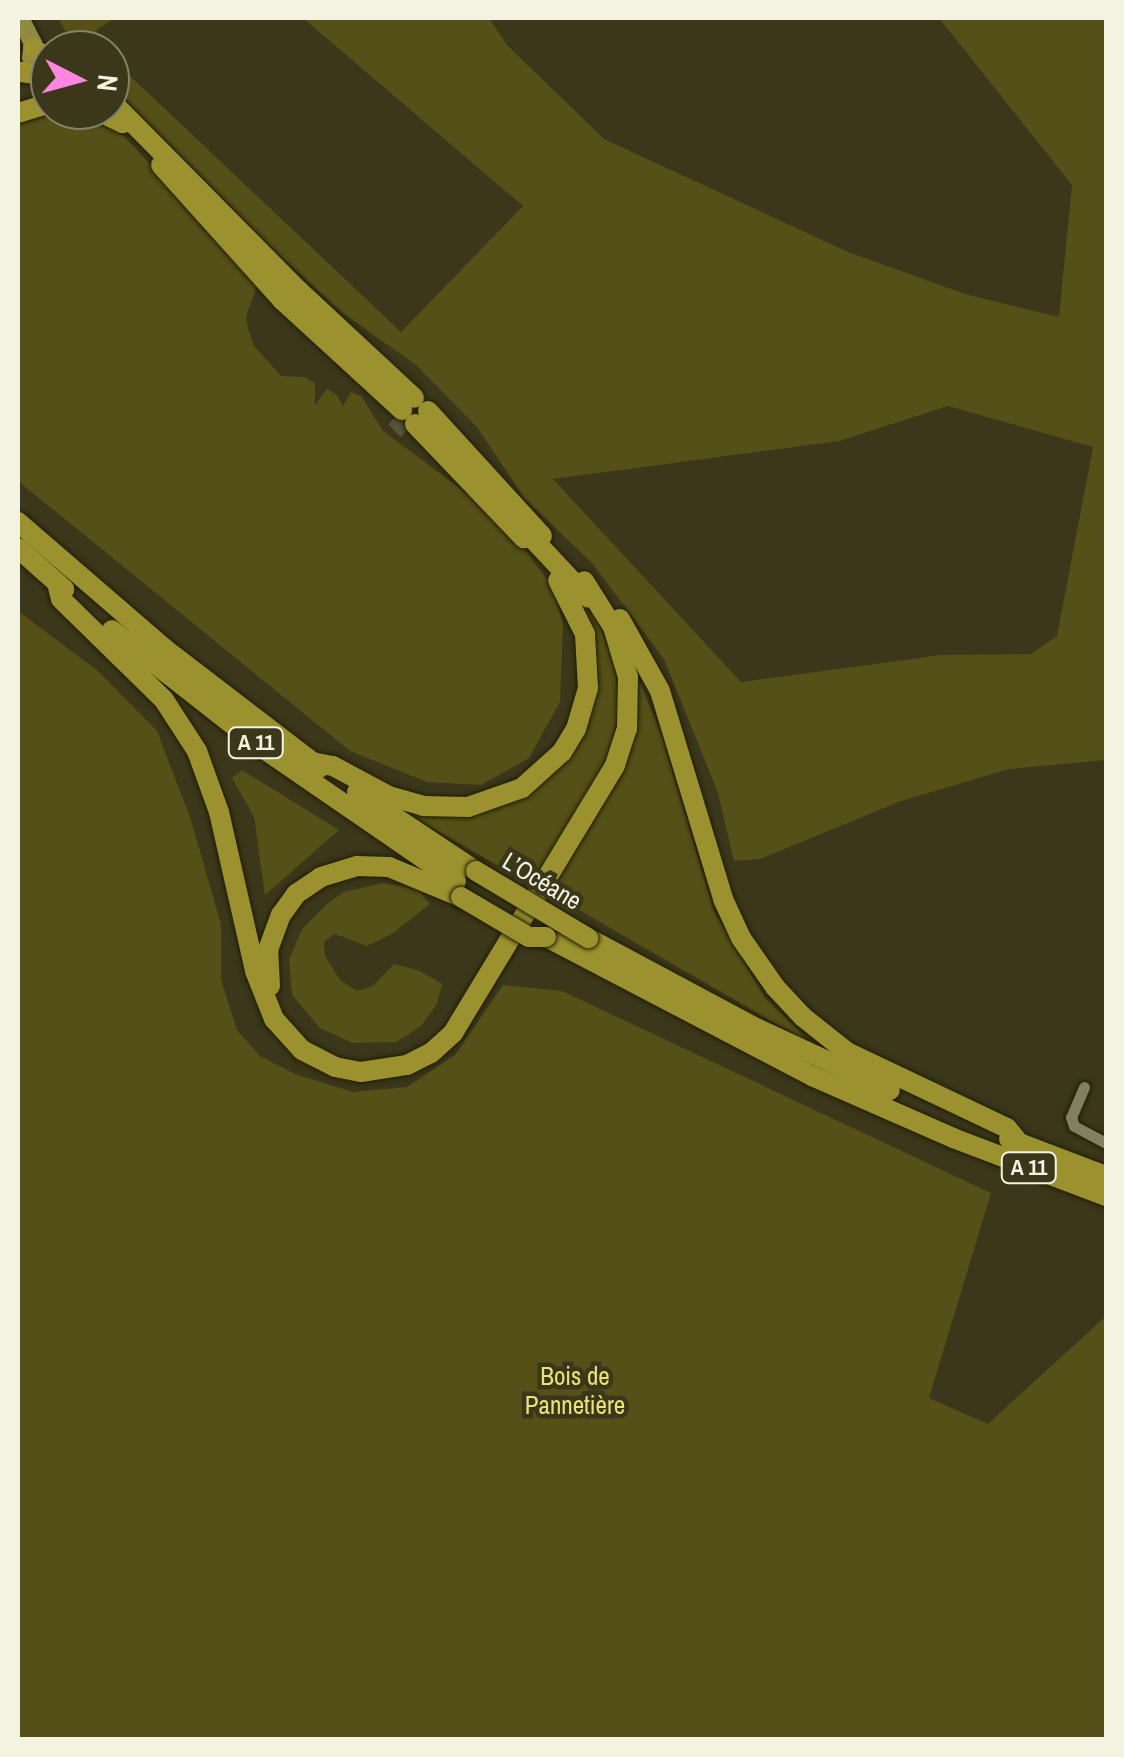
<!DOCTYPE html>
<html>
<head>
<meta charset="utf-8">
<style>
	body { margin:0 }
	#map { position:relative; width:1124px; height:1757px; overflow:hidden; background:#3a371a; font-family:"Archivo Narrow",sans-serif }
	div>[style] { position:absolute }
	.green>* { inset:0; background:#555017 }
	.motorway-tunnel>* { height:20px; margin-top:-10px; transform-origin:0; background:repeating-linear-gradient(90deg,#565338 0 20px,transparent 0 30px) }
	.roads { filter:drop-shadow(0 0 2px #211e02) drop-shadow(0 0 2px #211e02) }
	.minor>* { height:11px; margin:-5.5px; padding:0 5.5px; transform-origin:5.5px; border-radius:5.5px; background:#827f60 }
	.primary>* { height:18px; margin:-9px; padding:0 9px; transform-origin:9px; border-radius:9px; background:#918a43 }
	.motorway>* { height:20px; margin:-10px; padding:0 10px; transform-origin:10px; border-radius:10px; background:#9b922f }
	.bridges { filter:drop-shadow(0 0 2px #211e02) drop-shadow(0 0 2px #211e02) }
	.motorway-bridge>* { height:20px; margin:-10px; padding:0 10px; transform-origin:10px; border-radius:10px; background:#9b922f }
	span { translate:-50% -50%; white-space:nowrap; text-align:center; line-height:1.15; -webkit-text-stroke:9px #3a371a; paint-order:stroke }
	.shield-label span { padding:2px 8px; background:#3a371a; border:2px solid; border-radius:8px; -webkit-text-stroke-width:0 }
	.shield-label { font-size:22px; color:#f4f3e2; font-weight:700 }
	.street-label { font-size:25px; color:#f4f3e2 }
	.park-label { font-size:25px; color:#ede374 }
	.frame { position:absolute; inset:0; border:20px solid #f4f3e2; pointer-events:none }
	.north { position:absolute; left:30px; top:30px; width:100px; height:100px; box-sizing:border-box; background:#3a371a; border:2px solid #84826a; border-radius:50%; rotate:96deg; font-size:28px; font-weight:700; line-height:40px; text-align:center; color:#f4f3e2 }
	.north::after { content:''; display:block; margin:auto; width:35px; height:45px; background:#fe86e1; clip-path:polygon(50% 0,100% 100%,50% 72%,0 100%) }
</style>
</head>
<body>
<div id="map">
	<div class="green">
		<div style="clip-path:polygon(58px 18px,115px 18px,96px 30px,106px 50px,76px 50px)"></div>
		<div style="clip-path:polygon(evenodd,303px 18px,489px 18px,507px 45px,604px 139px,848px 252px,965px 294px,1059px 317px,1072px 185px,939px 18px,1106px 18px,1106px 760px,1009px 769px,901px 801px,760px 859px,734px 861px,718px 793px,664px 659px,593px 564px,525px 499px,477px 427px,416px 365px,343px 313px,274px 250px,110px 84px,110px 57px,401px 332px,523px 206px,303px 18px,948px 406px,1093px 447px,1057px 636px,1031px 654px,941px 655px,741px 682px,553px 479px,839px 441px,948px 406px)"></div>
		<div style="clip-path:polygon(56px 112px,99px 121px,125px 137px,258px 283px,246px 316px,248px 329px,254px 346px,281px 376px,304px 377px,315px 383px,315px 405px,327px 389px,337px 395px,343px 406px,351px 392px,361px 396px,383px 431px,474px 499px,521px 545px,554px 589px,563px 625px,560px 702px,529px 758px,481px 785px,427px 782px,350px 751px,18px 481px,18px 124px)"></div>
		<div style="clip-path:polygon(569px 585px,598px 622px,614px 661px,619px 709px,611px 748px,588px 796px,532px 885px,406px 813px,466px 816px,503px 805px,590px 710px)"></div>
		<div style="clip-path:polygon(18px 611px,98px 671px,157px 731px,190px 817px,221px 924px,221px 980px,237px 1030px,260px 1056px,295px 1074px,353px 1092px,407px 1087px,455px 1055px,503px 985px,562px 991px,991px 1193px,929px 1398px,988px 1424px,1106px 1316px,1106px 1739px,18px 1739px)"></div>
		<div style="clip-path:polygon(632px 663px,661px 734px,714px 912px,765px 998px,813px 1045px,548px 892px,606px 798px)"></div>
		<div style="clip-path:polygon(242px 770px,339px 830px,265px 895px,254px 817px,232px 778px)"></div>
		<div style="clip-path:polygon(383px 883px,418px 890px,430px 904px,392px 934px,367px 946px,335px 934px,324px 941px,325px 956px,341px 981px,357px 991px,373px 986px,394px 964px,420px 971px,442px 984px,437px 1004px,420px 1027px,396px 1042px,353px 1043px,320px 1028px,292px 995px,289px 960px,302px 929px,328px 903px,344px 892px)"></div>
	</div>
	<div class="motorway-tunnel">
		<div style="left:395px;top:417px;width:18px;rotate:45deg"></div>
	</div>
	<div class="roads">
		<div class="minor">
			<div style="left:1084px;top:1087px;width:33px;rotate:113deg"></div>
			<div style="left:1071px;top:1117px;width:9px;rotate:72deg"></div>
			<div style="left:1074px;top:1126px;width:36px;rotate:28deg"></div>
		</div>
		<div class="primary">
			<div style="left:20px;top:18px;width:28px;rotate:63deg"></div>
			<div style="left:33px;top:43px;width:15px;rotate:98deg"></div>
		</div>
		<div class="motorway">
			<div style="left:33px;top:48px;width:21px;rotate:37deg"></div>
			<div style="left:21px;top:72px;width:29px;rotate:8deg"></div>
			<div style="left:110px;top:100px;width:269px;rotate:45.3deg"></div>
			<div style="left:299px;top:291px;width:157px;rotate:42.9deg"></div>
			<div style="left:96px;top:110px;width:30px;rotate:26deg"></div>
			<div style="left:18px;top:113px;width:34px;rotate:-17deg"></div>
			<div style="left:161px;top:165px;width:181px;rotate:48.1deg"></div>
			<div style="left:282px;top:300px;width:163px;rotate:42.5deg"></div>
			<div style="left:428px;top:411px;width:169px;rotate:47.6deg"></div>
			<div style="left:415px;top:424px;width:158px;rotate:46.3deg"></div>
			<div style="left:18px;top:522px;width:194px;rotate:40.8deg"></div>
			<div style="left:165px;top:649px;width:195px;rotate:37.5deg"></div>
			<div style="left:518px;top:530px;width:15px;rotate:28deg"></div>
			<div style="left:531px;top:537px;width:83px;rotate:46.9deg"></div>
			<div style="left:18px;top:548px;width:62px;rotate:41.7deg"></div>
			<div style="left:57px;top:583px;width:16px;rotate:76deg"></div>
			<div style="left:61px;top:599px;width:144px;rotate:44.4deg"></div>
			<div style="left:164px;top:700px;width:61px;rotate:57.1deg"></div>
			<div style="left:197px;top:751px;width:65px;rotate:70.2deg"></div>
			<div style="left:219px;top:812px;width:163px;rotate:77.2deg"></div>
			<div style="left:255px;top:971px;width:52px;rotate:68.4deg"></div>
			<div style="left:274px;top:1019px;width:42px;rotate:47.9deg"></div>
			<div style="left:302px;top:1050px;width:37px;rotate:27deg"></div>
			<div style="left:335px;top:1067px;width:26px;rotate:11deg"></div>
			<div style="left:361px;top:1072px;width:47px;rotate:-8.7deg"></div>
			<div style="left:407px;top:1065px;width:27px;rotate:-27deg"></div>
			<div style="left:431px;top:1053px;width:30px;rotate:-42deg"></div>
			<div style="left:453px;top:1033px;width:313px;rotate:-58.8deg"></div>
			<div style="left:615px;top:765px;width:38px;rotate:-72deg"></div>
			<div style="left:627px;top:729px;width:52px;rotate:-88.9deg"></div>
			<div style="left:628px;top:677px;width:52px;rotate:-106.7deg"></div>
			<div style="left:613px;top:627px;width:54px;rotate:-122.2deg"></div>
			<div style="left:620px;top:619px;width:82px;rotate:60.9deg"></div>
			<div style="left:660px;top:691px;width:217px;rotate:73.1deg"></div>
			<div style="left:723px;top:899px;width:43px;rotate:65.2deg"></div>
			<div style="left:741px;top:938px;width:60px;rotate:55.2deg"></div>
			<div style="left:775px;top:987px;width:41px;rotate:47deg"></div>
			<div style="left:803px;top:1017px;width:56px;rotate:38.5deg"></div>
			<div style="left:847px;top:1052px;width:177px;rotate:25.4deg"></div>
			<div style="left:1007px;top:1128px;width:21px;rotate:51deg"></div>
			<div style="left:112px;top:630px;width:193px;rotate:38.1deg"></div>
			<div style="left:264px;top:749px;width:233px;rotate:34.5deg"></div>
			<div style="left:312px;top:762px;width:21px;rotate:11deg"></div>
			<div style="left:333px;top:766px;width:64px;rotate:28.2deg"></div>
			<div style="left:389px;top:796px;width:35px;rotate:16deg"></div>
			<div style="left:423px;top:806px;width:45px;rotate:1.3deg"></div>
			<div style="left:468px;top:807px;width:57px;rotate:-19.4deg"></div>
			<div style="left:522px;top:788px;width:54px;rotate:-42deg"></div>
			<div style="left:562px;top:752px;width:27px;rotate:-59deg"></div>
			<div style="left:576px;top:729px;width:43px;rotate:-73.7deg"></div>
			<div style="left:588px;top:688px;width:54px;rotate:-93.2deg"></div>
			<div style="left:585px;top:634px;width:60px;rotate:-116.6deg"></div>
			<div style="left:357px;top:792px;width:143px;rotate:33.6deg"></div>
			<div style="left:546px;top:937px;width:300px;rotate:27.6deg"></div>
			<div style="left:812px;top:1076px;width:154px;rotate:23.7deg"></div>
			<div style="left:953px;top:1138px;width:164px;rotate:20.8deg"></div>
			<div style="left:588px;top:938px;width:186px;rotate:28.2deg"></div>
			<div style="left:752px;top:1026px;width:152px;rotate:24.9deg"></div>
			<div style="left:270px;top:986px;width:36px;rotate:-93deg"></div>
			<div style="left:268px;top:950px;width:37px;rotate:-70deg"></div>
			<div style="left:281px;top:915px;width:26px;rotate:-54deg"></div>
			<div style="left:296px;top:894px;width:30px;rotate:-34deg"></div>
			<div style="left:321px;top:877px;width:38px;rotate:-17deg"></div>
			<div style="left:357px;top:866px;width:32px;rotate:2deg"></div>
			<div style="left:389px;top:867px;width:78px;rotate:22.6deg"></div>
			<div style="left:1009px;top:1139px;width:104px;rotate:20.9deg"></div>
		</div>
	</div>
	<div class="bridges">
		<div class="motorway-bridge">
			<div style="left:476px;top:871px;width:131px;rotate:30.9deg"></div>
			<div style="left:461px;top:897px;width:79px;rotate:30.5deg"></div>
			<div style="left:529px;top:937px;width:17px"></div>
		</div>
	</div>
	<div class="shield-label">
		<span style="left:256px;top:743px">A 11</span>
		<span style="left:1029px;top:1168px">A 11</span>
	</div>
	<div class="street-label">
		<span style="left:542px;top:881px;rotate:31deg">L’Océane</span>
	</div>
	<div class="park-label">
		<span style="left:575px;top:1391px">Bois de<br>Pannetière</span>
	</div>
	<div class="frame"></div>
	<div class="north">N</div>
</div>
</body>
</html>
